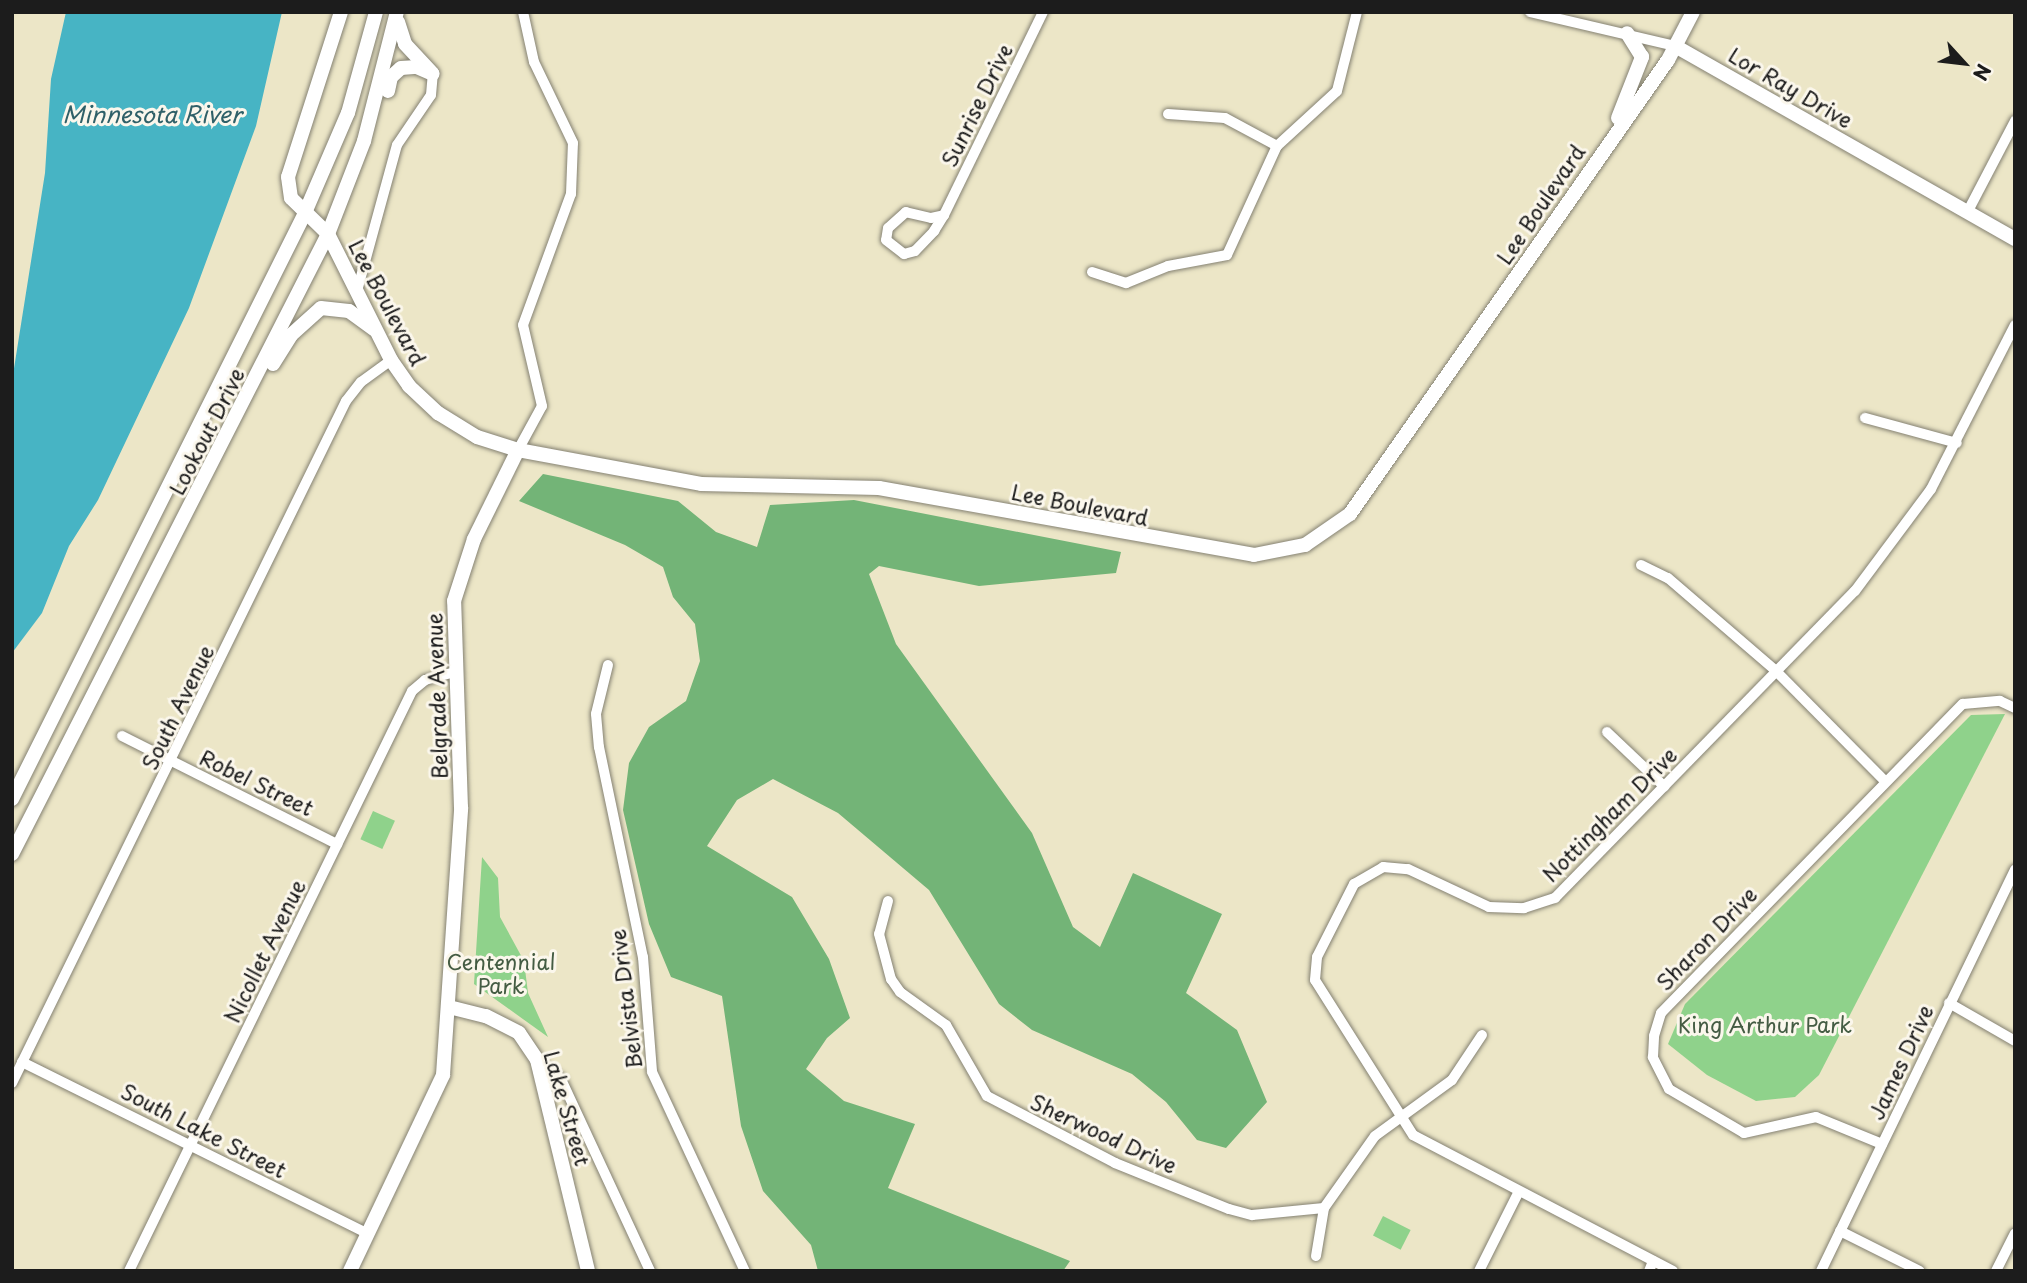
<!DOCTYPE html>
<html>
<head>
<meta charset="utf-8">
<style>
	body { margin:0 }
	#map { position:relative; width:2027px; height:1283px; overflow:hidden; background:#ece6c7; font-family:"Playpen Sans",sans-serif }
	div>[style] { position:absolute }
	.green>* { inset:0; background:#8fd28b; transform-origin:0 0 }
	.forest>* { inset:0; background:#73b477 }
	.water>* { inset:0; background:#47b4c4 }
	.roads { filter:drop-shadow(0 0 2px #848172) drop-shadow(0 0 2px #848172) }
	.street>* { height:10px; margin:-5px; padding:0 5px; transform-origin:5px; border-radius:5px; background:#fff }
	.secondary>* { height:14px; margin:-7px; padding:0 7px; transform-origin:7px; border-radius:7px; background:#fff }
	span { translate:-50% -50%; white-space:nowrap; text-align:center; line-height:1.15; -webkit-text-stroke:6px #fbf7ec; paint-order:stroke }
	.street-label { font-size:21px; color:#1c1c1c }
	.park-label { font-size:21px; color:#445c43 }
	.water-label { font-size:23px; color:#2f6068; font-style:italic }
	.frame { position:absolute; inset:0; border:14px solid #1c1c1c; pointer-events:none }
	.north { position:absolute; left:1929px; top:28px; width:70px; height:70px; -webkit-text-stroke:5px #fbf7ec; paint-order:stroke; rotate:117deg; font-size:19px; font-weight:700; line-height:28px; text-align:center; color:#1c1c1c }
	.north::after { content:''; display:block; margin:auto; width:24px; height:32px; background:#1c1c1c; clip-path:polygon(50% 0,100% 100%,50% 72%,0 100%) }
</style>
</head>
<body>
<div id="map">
	<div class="green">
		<div style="clip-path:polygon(2005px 714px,1819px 1075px,1795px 1097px,1756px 1101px,1707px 1075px,1668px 1044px,1685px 1004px,1971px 715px)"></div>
		<div style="left:373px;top:811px;width:24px;height:31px;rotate:24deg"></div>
		<div style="clip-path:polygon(482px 857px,498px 878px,500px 917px,524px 961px,528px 993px,548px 1037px,474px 984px)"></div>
		<div style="left:1383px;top:1216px;width:31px;height:22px;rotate:27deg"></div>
	</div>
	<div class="forest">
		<div style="clip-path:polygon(543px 474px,678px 501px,716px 532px,757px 547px,770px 505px,854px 500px,1121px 552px,1116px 573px,979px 586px,879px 566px,869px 574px,896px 644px,1032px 833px,1073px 927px,1100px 947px,1133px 873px,1222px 914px,1186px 993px,1237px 1030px,1267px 1102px,1226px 1148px,1197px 1140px,1166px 1102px,1132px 1074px,1032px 1030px,999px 1004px,929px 890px,838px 813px,773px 779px,737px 800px,707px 846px,792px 897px,829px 959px,850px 1018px,827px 1038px,806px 1069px,844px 1101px,915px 1124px,888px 1188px,1070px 1261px,1063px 1271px,818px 1271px,811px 1245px,763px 1191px,741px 1126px,722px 996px,671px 977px,649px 924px,623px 810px,629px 763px,649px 727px,686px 701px,700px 661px,695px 624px,673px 597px,663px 567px,625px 545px,519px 501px)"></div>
	</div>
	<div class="water">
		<div style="clip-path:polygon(66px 12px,282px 12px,256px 126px,189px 308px,98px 500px,69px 546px,42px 613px,12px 653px,12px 381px,45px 173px,51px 79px)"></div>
	</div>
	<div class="roads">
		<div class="street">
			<div style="left:1530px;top:12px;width:149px;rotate:13.2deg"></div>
			<div style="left:1168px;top:114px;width:57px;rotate:4deg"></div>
			<div style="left:1225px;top:118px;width:59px;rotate:28.3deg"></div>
			<div style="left:1968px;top:211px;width:102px;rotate:-62.4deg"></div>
			<div style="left:944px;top:215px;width:13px;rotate:167deg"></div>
			<div style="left:931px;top:218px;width:26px;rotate:-167deg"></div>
			<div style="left:906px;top:212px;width:24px;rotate:138deg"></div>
			<div style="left:888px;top:228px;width:12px;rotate:99deg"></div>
			<div style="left:886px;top:240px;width:23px;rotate:38deg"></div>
			<div style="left:904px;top:254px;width:11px;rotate:-15deg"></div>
			<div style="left:915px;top:251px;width:28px;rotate:-46deg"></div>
			<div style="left:934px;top:231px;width:19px;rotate:-58deg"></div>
			<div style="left:944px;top:215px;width:226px;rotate:-64deg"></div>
			<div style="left:1092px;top:272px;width:36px;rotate:18deg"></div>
			<div style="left:1126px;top:283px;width:45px;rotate:-22deg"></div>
			<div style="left:1168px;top:266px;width:60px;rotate:-10.6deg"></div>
			<div style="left:1227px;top:255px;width:120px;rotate:-65.4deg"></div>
			<div style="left:1277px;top:146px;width:81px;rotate:-42.5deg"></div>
			<div style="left:1337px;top:91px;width:81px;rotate:-75.8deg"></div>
			<div style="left:357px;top:291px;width:151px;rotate:-74.7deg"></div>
			<div style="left:397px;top:145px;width:60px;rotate:-55.8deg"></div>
			<div style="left:431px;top:95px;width:21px;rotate:-85deg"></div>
			<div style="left:1865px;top:418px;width:95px;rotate:15.2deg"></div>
			<div style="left:518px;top:450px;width:50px;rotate:-61.4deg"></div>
			<div style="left:542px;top:406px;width:83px;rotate:-103.2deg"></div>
			<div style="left:523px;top:325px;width:140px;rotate:-69.9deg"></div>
			<div style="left:571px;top:194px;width:51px;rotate:-87.8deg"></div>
			<div style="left:573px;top:143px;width:90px;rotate:-115.7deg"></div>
			<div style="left:534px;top:62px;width:51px;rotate:-102.4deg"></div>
			<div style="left:1641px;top:565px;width:30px;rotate:26deg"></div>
			<div style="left:1668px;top:578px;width:143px;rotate:40.7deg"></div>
			<div style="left:1776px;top:671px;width:155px;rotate:45.3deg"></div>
			<div style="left:608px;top:665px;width:50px;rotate:103.8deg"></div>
			<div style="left:596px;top:714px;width:33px;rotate:85deg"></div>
			<div style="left:599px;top:747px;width:215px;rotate:78.2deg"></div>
			<div style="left:643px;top:957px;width:115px;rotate:85.5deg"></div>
			<div style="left:652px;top:1072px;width:220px;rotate:65deg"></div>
			<div style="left:1607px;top:732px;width:79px;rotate:43.5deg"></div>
			<div style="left:122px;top:736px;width:241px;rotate:26.7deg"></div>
			<div style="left:888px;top:901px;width:34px;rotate:105deg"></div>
			<div style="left:879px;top:934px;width:47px;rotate:75.1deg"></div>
			<div style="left:891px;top:979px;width:16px;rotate:55deg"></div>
			<div style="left:900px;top:992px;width:57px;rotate:35.7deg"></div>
			<div style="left:946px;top:1025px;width:82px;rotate:60deg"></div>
			<div style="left:987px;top:1096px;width:144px;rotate:27.6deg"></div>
			<div style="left:1115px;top:1163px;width:123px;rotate:22deg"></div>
			<div style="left:1229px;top:1209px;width:24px;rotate:15deg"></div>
			<div style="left:1252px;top:1215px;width:72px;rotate:-5.6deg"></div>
			<div style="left:1324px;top:1208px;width:88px;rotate:-54.7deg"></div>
			<div style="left:1375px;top:1136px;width:95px;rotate:-36deg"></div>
			<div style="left:1452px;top:1080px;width:54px;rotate:-56.3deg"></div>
			<div style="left:1949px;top:1003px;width:76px;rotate:29.9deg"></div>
			<div style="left:537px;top:1060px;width:31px;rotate:38deg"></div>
			<div style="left:561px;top:1079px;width:212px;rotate:65.1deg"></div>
			<div style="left:22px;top:1062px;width:386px;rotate:26.4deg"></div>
			<div style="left:12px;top:1083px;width:759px;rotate:-63.91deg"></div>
			<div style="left:346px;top:401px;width:24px;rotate:-52deg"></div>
			<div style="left:361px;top:382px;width:37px;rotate:-36deg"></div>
			<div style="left:1882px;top:1144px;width:71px;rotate:-157.8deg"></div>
			<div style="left:1816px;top:1117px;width:74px;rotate:167.5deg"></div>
			<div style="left:1744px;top:1133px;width:87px;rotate:-149.6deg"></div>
			<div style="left:1669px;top:1089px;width:36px;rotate:-117deg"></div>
			<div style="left:1653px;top:1057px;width:21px;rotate:-87deg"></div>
			<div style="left:1654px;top:1036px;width:24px;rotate:-73deg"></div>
			<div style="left:1661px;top:1013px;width:432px;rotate:-45.7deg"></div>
			<div style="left:1963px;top:704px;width:37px;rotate:-5deg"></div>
			<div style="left:2000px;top:701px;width:17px;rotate:25deg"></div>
			<div style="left:1840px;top:1231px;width:89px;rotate:26.6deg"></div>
			<div style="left:1316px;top:1256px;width:49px;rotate:-80.5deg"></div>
			<div style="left:129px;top:1271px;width:645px;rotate:-63.99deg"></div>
			<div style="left:412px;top:691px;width:17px;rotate:-40deg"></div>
			<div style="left:425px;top:680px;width:30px;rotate:-15deg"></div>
			<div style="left:1479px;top:1271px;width:89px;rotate:-63.4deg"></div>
			<div style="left:1649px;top:1271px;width:11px;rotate:-68deg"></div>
			<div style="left:1673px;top:1271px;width:293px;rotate:-152.4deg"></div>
			<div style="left:1413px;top:1135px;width:183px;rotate:-122.3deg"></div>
			<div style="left:1315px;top:980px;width:23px;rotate:-85deg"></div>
			<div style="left:1317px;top:957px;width:82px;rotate:-63.1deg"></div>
			<div style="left:1354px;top:884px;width:34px;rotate:-30deg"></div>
			<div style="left:1383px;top:867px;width:25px;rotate:5deg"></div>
			<div style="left:1408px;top:869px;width:89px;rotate:25.1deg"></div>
			<div style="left:1489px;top:907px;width:35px;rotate:2deg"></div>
			<div style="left:1524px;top:908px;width:33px;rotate:-18deg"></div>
			<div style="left:1555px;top:898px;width:429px;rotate:-45.7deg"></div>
			<div style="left:1855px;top:591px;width:127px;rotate:-53.3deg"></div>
			<div style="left:1931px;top:489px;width:184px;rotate:-62.9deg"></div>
			<div style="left:1821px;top:1271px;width:446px;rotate:-64.2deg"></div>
			<div style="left:1996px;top:1271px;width:42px;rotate:-63.4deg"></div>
		</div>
		<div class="secondary">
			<div style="left:341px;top:12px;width:173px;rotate:107.8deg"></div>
			<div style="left:288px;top:177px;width:21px;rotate:82deg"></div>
			<div style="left:291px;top:198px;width:52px;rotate:44.2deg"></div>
			<div style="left:328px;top:234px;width:141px;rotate:63.4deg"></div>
			<div style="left:391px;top:360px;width:32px;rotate:55deg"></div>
			<div style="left:409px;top:386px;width:40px;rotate:43deg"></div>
			<div style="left:438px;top:413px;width:46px;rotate:31.6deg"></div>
			<div style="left:477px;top:437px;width:43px;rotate:17.6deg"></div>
			<div style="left:518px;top:450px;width:186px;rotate:10.5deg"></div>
			<div style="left:701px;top:484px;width:178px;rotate:1.3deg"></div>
			<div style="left:879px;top:488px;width:381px;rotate:10.1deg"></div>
			<div style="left:1254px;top:555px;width:52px;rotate:-11.1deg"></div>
			<div style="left:1305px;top:545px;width:55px;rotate:-34.6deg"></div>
			<div style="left:1350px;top:514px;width:554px;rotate:-54.99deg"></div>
			<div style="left:1668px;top:60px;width:54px;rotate:-62.5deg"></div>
			<div style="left:398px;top:22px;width:23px;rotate:72deg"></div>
			<div style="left:405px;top:44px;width:40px;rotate:47deg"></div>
			<div style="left:1675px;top:46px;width:391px;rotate:29.6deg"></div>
			<div style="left:388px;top:91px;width:14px;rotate:-78deg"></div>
			<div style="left:391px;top:77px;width:13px;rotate:-42deg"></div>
			<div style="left:401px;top:68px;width:16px;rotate:-4deg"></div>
			<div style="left:417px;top:67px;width:17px;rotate:24deg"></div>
			<div style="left:1618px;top:118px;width:66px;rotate:-68.5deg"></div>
			<div style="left:1642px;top:57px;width:28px;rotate:-122deg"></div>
			<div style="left:273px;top:364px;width:34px;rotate:-58deg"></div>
			<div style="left:291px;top:335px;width:40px;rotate:-42deg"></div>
			<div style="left:321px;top:308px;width:28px;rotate:6deg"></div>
			<div style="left:349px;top:311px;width:31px;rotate:36deg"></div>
			<div style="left:12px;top:799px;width:653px;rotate:-63.43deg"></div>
			<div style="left:304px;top:215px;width:111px;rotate:-66.7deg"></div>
			<div style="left:348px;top:113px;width:105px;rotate:-74.5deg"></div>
			<div style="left:12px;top:854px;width:696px;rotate:-62.99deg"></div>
			<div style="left:328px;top:234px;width:100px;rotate:-68.8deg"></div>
			<div style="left:364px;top:141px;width:133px;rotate:-75.7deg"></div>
			<div style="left:449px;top:1007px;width:38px;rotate:14deg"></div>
			<div style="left:486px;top:1016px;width:37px;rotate:27deg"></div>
			<div style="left:519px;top:1033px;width:32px;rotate:56deg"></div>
			<div style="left:537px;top:1060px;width:217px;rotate:76.4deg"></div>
			<div style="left:350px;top:1271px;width:217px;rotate:-64.6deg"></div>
			<div style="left:443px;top:1075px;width:268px;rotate:-86.1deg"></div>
			<div style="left:461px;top:808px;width:207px;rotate:-91.9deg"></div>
			<div style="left:454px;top:601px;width:65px;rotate:-72.1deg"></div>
			<div style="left:474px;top:539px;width:99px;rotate:-63.7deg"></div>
		</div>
	</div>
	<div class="street-label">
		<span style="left:1791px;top:87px;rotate:30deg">Lor Ray Drive</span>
		<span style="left:976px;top:105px;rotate:-64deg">Sunrise Drive</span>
		<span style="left:1540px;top:204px;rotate:-56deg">Lee Boulevard</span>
		<span style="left:388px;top:302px;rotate:62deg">Lee Boulevard</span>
		<span style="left:206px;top:431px;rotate:-63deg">Lookout Drive</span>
		<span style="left:1080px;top:504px;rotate:11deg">Lee Boulevard</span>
		<span style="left:436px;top:696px;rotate:-92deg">Belgrade Avenue</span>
		<span style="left:177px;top:707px;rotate:-64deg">South Avenue</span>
		<span style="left:257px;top:782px;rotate:26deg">Robel Street</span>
		<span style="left:1609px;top:814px;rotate:-45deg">Nottingham Drive</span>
		<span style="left:1706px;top:938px;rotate:-46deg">Sharon Drive</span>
		<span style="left:264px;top:951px;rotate:-64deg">Nicollet Avenue</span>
		<span style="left:625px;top:999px;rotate:-97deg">Belvista Drive</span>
		<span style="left:1900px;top:1062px;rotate:-65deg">James Drive</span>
		<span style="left:568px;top:1108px;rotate:74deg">Lake Street</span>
		<span style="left:204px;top:1130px;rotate:27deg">South Lake Street</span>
		<span style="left:1104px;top:1133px;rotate:25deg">Sherwood Drive</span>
	</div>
	<div class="park-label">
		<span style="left:501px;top:973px">Centennial<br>Park</span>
		<span style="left:1765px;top:1024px">King Arthur Park</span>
	</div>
	<div class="water-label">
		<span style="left:152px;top:114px">Minnesota River</span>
	</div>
	<div class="frame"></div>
	<div class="north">N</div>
</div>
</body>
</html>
